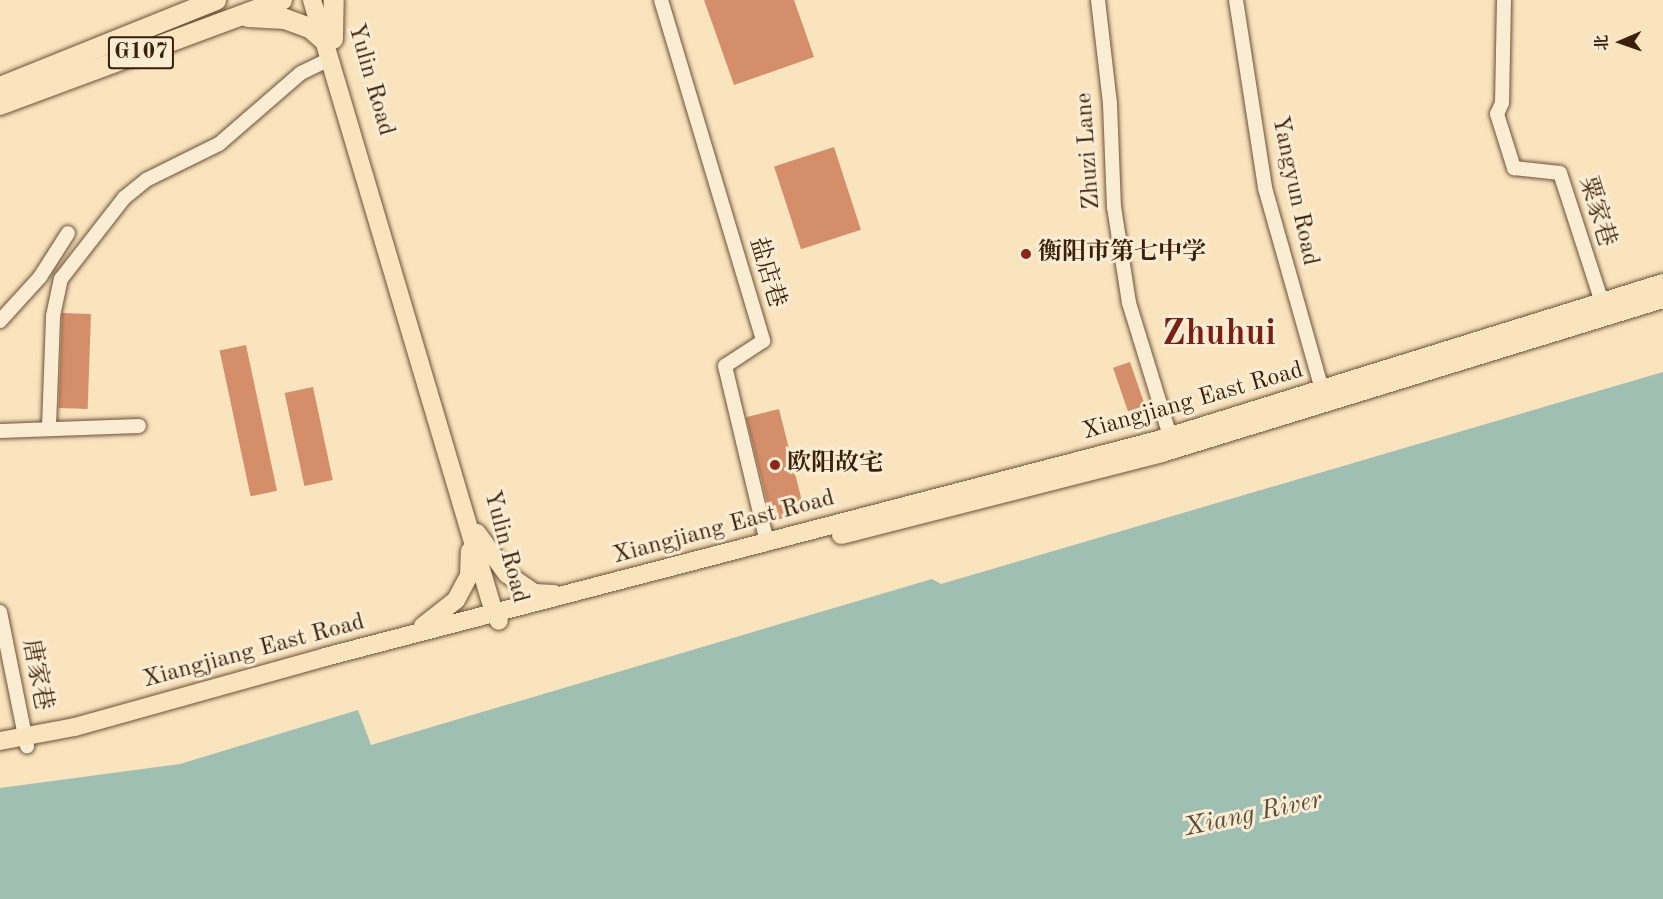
<!DOCTYPE html>
<html>
<head>
<meta charset="utf-8">
<style>
	body { margin:0 }
	#map { position:relative; width:1663px; height:899px; overflow:hidden; background:#f9e4bd; font-family:"Old Standard TT","Noto Serif SC",serif }
	div>[style] { position:absolute }
	.water>* { inset:0; background:#9ebfb2 }
	.building>* { inset:0; background:#d48e69; transform-origin:0 0 }
	.roads { filter:drop-shadow(0 0 2px #6c5037) drop-shadow(0 0 2px #6c5037) }
	.minor>* { height:14px; margin:-7px; padding:0 7px; transform-origin:7px; border-radius:7px; background:#fbedd4 }
	.major>* { height:18px; margin:-9px; padding:0 9px; transform-origin:9px; border-radius:9px; background:#f9e4bd }
	.highway>* { height:20px; margin:-10px; padding:0 10px; transform-origin:10px; border-radius:10px; background:#f9e4bd }
	.dots>* { width:16px; height:16px; translate:-50% -50%; box-sizing:border-box; border:3px solid #fbedd4; border-radius:50% }
	span { translate:-50% -50%; white-space:nowrap; text-align:center; line-height:1.15; -webkit-text-stroke:6px #fbedd4; paint-order:stroke }
	.shield-label span { padding:2px 4px; background:#fbedd4; border:2px solid; border-radius:4px; -webkit-text-stroke-width:0 }
	.shield-label { font-size:22px; color:#3d1e0a; font-weight:700 }
	.street-label { font-size:24px; color:#3d1e0a }
	.poi-label { font-size:24px; color:#3d1e0a; font-weight:700 }
	.left { translate:0 -50%; text-align:left }
	.water-label { font-size:26px; color:#5a4e3c; font-style:italic }
	.town-label { font-size:36px; color:#7a1f14; font-weight:700 }
	.north { position:absolute; left:1591px; top:12px; width:60px; height:60px; -webkit-text-stroke:4px #fbedd4; paint-order:stroke; rotate:268deg; font-size:16px; font-weight:700; line-height:24px; text-align:center; color:#3d1e0a }
	.north::after { content:''; display:block; margin:auto; width:21px; height:27px; background:#3d1e0a; clip-path:polygon(50% 0,100% 100%,50% 72%,0 100%) }
</style>
</head>
<body>
<div id="map">
	<div class="water">
		<div style="clip-path:polygon(1663px 372px,1663px 899px,0 899px,0 788px,180px 764px,358px 710px,371px 745px,932px 579px,941px 584px)"></div>
	</div>
	<div class="building">
		<div style="clip-path:polygon(704px 0,794px 0,814px 57px,734px 85px)"></div>
		<div style="left:834px;top:147px;width:87px;height:63px;rotate:72deg"></div>
		<div style="left:62px;top:313px;width:29px;height:95px;rotate:2deg"></div>
		<div style="left:246px;top:345px;width:149px;height:27px;rotate:78deg"></div>
		<div style="left:1130px;top:362px;width:46px;height:18px;rotate:71deg"></div>
		<div style="left:313px;top:387px;width:95px;height:29px;rotate:78deg"></div>
		<div style="left:779px;top:409px;width:107px;height:34px;rotate:76deg"></div>
	</div>
	<div class="roads">
		<div class="minor">
			<div style="left:661px;top:0;width:356px;rotate:73.3deg"></div>
			<div style="left:763px;top:341px;width:45px;rotate:146.7deg"></div>
			<div style="left:725px;top:366px;width:181px;rotate:76.6deg"></div>
			<div style="left:1098px;top:0;width:105px;rotate:83.4deg"></div>
			<div style="left:1110px;top:104px;width:103px;rotate:87.8deg"></div>
			<div style="left:1114px;top:207px;width:97px;rotate:81.1deg"></div>
			<div style="left:1129px;top:303px;width:139px;rotate:72.9deg"></div>
			<div style="left:1236px;top:0;width:190px;rotate:81.2deg"></div>
			<div style="left:1265px;top:188px;width:209px;rotate:74.2deg"></div>
			<div style="left:1504px;top:0;width:103px;rotate:91.1deg"></div>
			<div style="left:1502px;top:103px;width:12px;rotate:114deg"></div>
			<div style="left:1497px;top:114px;width:57px;rotate:72.5deg"></div>
			<div style="left:1514px;top:168px;width:46px;rotate:6.2deg"></div>
			<div style="left:1560px;top:173px;width:136px;rotate:72deg"></div>
			<div style="left:0;top:321px;width:59px;rotate:-47.7deg"></div>
			<div style="left:40px;top:277px;width:52px;rotate:-57.5deg"></div>
			<div style="left:49px;top:427px;width:111px;rotate:-87.9deg"></div>
			<div style="left:53px;top:316px;width:38px;rotate:-78deg"></div>
			<div style="left:61px;top:279px;width:103px;rotate:-52.1deg"></div>
			<div style="left:124px;top:198px;width:28px;rotate:-39deg"></div>
			<div style="left:146px;top:180px;width:81px;rotate:-26.3deg"></div>
			<div style="left:219px;top:144px;width:108px;rotate:-40.9deg"></div>
			<div style="left:301px;top:73px;width:32px;rotate:-26deg"></div>
			<div style="left:0;top:431px;width:139px;rotate:-2.1deg"></div>
			<div style="left:0;top:612px;width:137px;rotate:78.6deg"></div>
		</div>
		<div class="major">
			<div style="left:312px;top:0;width:639px;rotate:73.46deg"></div>
			<div style="left:494px;top:613px;width:9px;rotate:58deg"></div>
			<div style="left:477px;top:533px;width:51px;rotate:53.8deg"></div>
			<div style="left:507px;top:574px;width:33px;rotate:35deg"></div>
			<div style="left:534px;top:593px;width:20px;rotate:3deg"></div>
			<div style="left:841px;top:535px;width:331px;rotate:-14.3deg"></div>
			<div style="left:1162px;top:453px;width:524px;rotate:-17.09deg"></div>
			<div style="left:423px;top:626px;width:42px;rotate:-38.2deg"></div>
			<div style="left:456px;top:600px;width:27px;rotate:-62deg"></div>
			<div style="left:469px;top:576px;width:25px;rotate:-88deg"></div>
			<div style="left:0;top:741px;width:76px;rotate:-10.6deg"></div>
			<div style="left:75px;top:727px;width:260px;rotate:-15.6deg"></div>
			<div style="left:325px;top:657px;width:861px;rotate:-14.6deg"></div>
			<div style="left:1158px;top:440px;width:529px;rotate:-17.27deg"></div>
		</div>
		<div class="highway">
			<div style="left:248px;top:17px;width:37px;rotate:3deg"></div>
			<div style="left:285px;top:19px;width:27px;rotate:20deg"></div>
			<div style="left:310px;top:28px;width:20px;rotate:41deg"></div>
			<div style="left:333px;top:39px;width:39px;rotate:-89deg"></div>
			<div style="left:0;top:87px;width:233px;rotate:-21.9deg"></div>
			<div style="left:0;top:105px;width:301px;rotate:-20.4deg"></div>
		</div>
	</div>
	<div class="dots">
		<div style="left:1026px;top:254px;background:#8f2418"></div>
		<div style="left:775px;top:465px;background:#8f2418"></div>
	</div>
	<div class="shield-label">
		<span style="left:141px;top:53px">G107</span>
	</div>
	<div class="street-label">
		<span style="left:370px;top:80px;rotate:74deg">Yulin Road</span>
		<span style="left:1089px;top:151px;rotate:-94deg">Zhuzi Lane</span>
		<span style="left:1294px;top:191px;rotate:78deg">Yangyun Road</span>
		<span style="left:1596px;top:212px;rotate:73deg">粟家巷</span>
		<span style="left:766px;top:273px;rotate:73deg">盐店巷</span>
		<span style="left:1193px;top:402px;rotate:-16deg">Xiangjiang East Road</span>
		<span style="left:724px;top:528px;rotate:-15deg">Xiangjiang East Road</span>
		<span style="left:505px;top:547px;rotate:75deg">Yulin Road</span>
		<span style="left:254px;top:652px;rotate:-15deg">Xiangjiang East Road</span>
		<span style="left:36px;top:675px;rotate:79deg">唐家巷</span>
	</div>
	<div class="poi-label">
		<span class="left" style="left:1038px;top:254px">衡阳市第七中学</span>
		<span class="left" style="left:787px;top:465px">欧阳故宅</span>
	</div>
	<div class="water-label">
		<span style="left:1253px;top:815px;rotate:-12deg">Xiang River</span>
	</div>
	<div class="town-label">
		<span style="left:1219px;top:336px">Zhuhui</span>
	</div>
	<div class="north">北</div>
</div>
</body>
</html>
